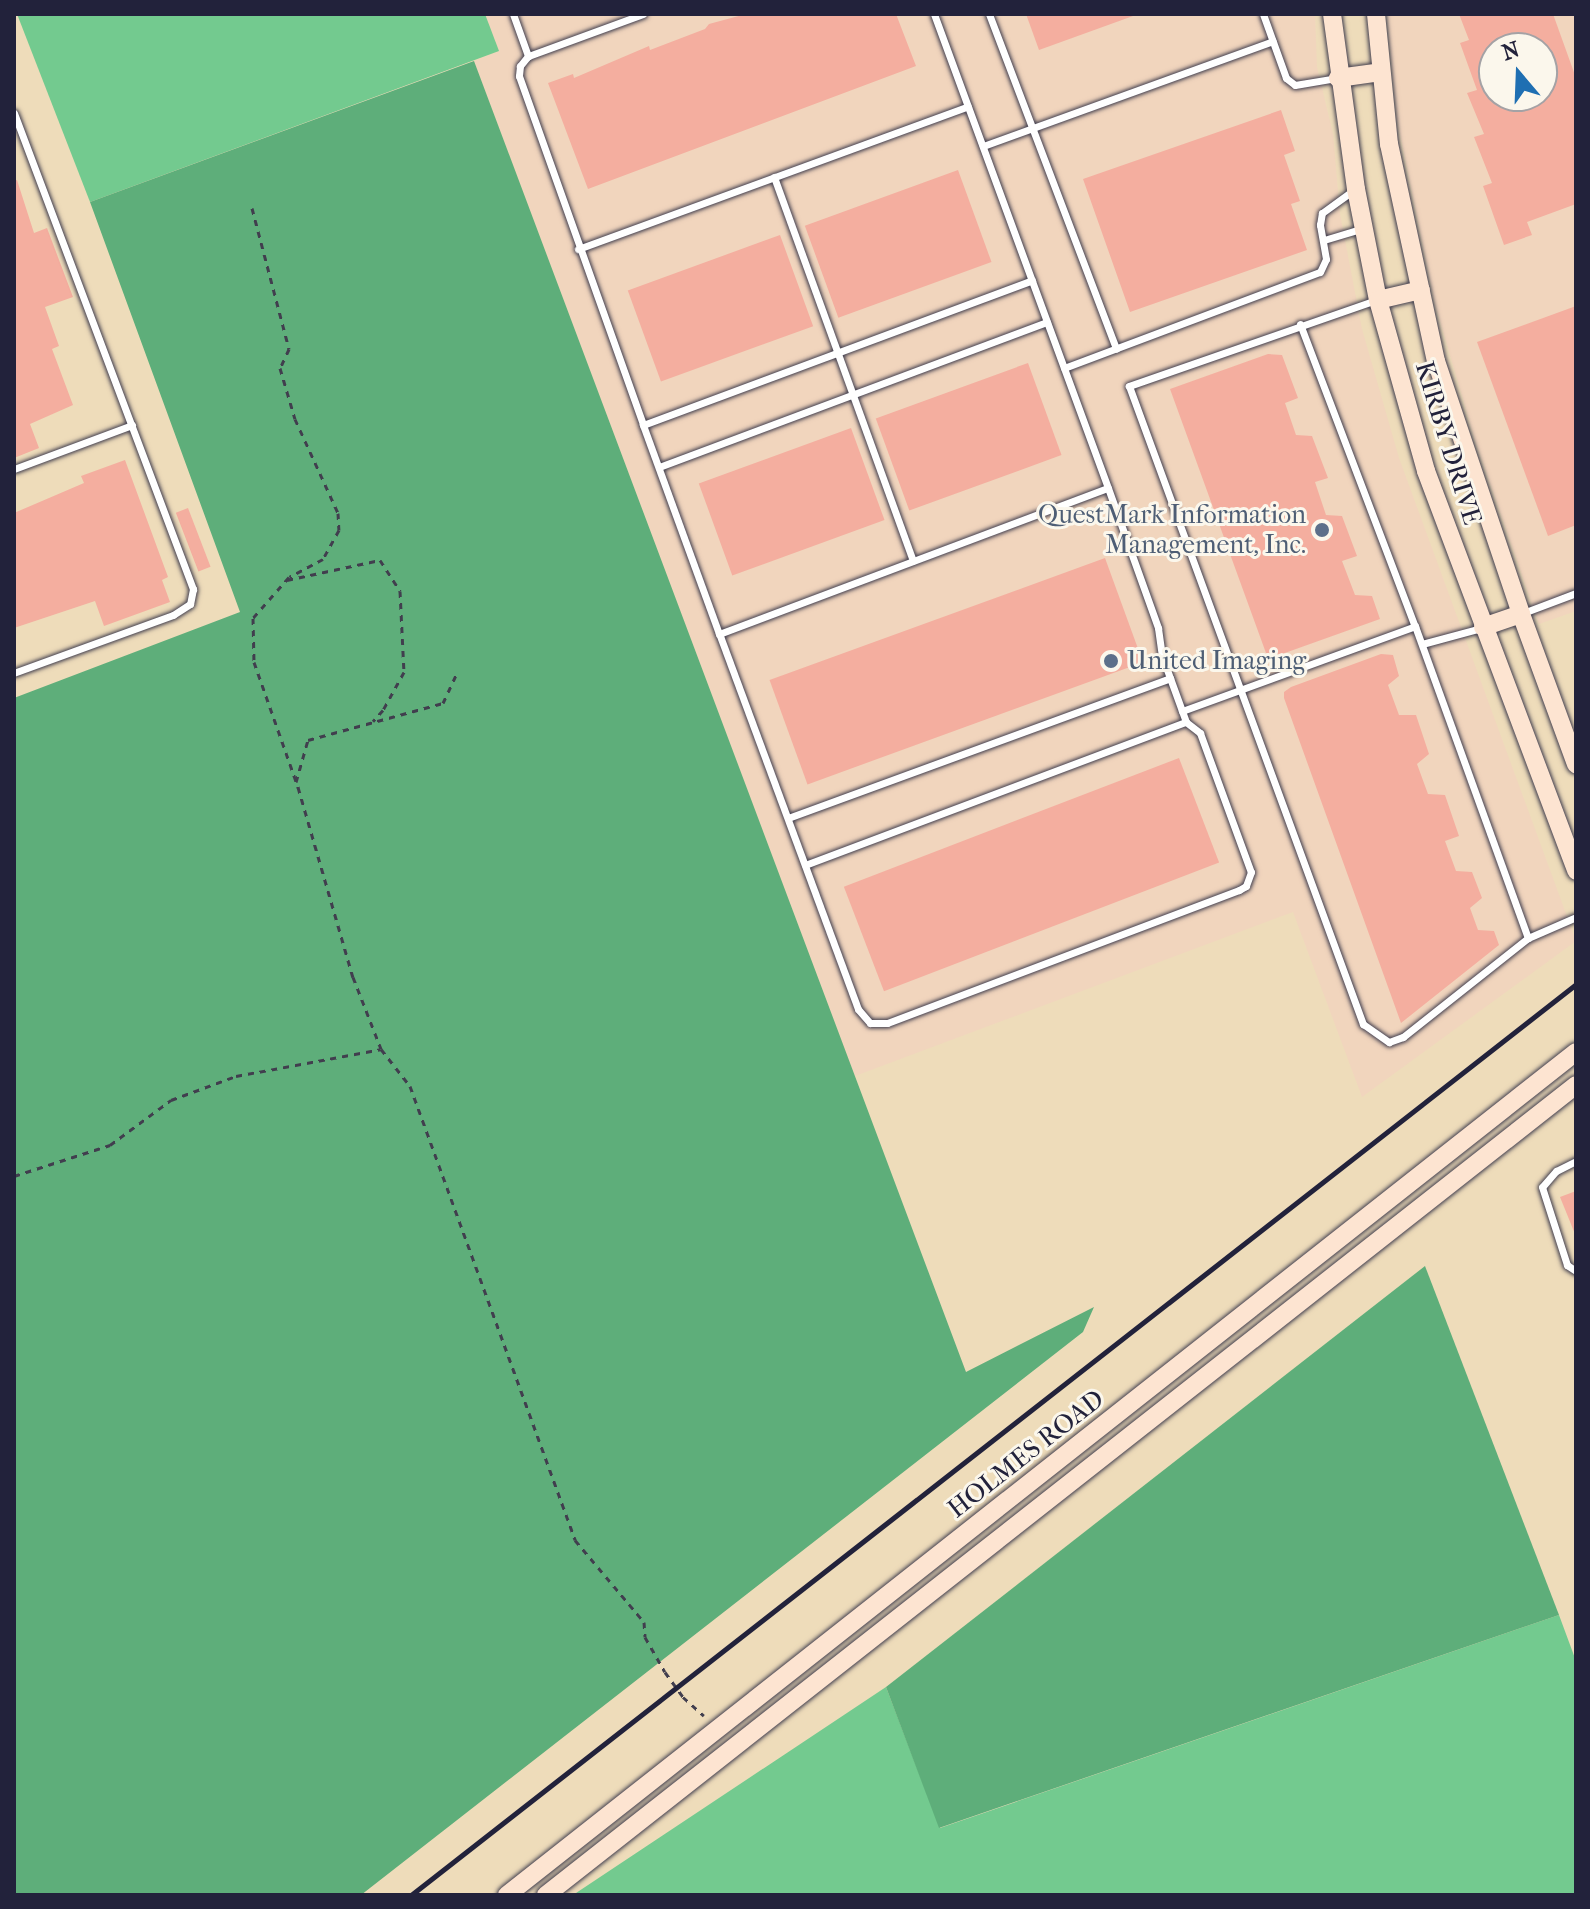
<!DOCTYPE html>
<html>
<head>
<meta charset="utf-8">
<style>
	body { margin:0 }
	#map { position:relative; width:1590px; height:1909px; overflow:hidden; background:#eedcba; font-family:"IM FELL French Canon",serif }
	div>[style] { position:absolute }
	.built>* { inset:0; background:#f1d5bd }
	.green>* { inset:0; background:#73ca8f }
	.forest>* { inset:0; background:#5eae7a }
	.building>* { inset:0; background:#f4ae9f; transform-origin:0 0 }
	.path>* { height:3px; margin-top:-1.5px; transform-origin:0; background:repeating-linear-gradient(90deg,#413e4e 0 6px,transparent 0 12px) }
	.roads { filter:drop-shadow(0 0 2px #413e4e) drop-shadow(0 0 2px #413e4e) }
	.lane>* { height:7px; margin:-3.5px; padding:0 3.5px; transform-origin:3.5px; border-radius:3.5px; background:#fff }
	.secondary>* { height:18px; margin:-9px; padding:0 9px; transform-origin:9px; border-radius:9px; background:#fde4d1 }
	.rail>* { height:5px; margin:-2.5px; padding:0 2.5px; transform-origin:2.5px; border-radius:2.5px; background:#22223b }
	.dots>* { width:22px; height:22px; translate:-50% -50%; box-sizing:border-box; border:4px solid #fbf7ec; border-radius:50% }
	span { translate:-50% -50%; white-space:nowrap; text-align:center; line-height:1.15; -webkit-text-stroke:6px #fbf7ec; paint-order:stroke }
	.street-label { font-size:26px; color:#22223b }
	.service-label { font-size:26px; color:#4e5e75 }
	.right { translate:-100% -50%; text-align:right }
	.left { translate:0 -50%; text-align:left }
	.frame { position:absolute; inset:0; border:16px solid #22223b; pointer-events:none }
	.north { position:absolute; left:1478px; top:32px; width:80px; height:80px; box-sizing:border-box; background:#fbf7ec; border:2px solid #a4a2a5; border-radius:50%; rotate:341deg; font-size:22px; font-weight:700; line-height:32px; text-align:center; color:#22223b }
	.north::after { content:''; display:block; margin:auto; width:28px; height:36px; background:#1f6fb2; clip-path:polygon(50% 0,100% 100%,50% 72%,0 100%) }
</style>
</head>
<body>
<div id="map">
	<div class="built">
		<div style="clip-path:polygon(485px 14px,1315px 14px,1317px 67px,1333px 134px,1340px 214px,1362px 329px,1399px 458px,1576px 941px,1362px 1097px,1293px 912px,855px 1076px,474px 61px,499px 51px)"></div>
		<div style="clip-path:polygon(evenodd,1387px 14px,1576px 14px,1576px 611px,1539px 624px,1475px 440px,1435px 304px,1397px 119px,1387px 14px,1494px 48px,1542px 48px,1542px 96px,1494px 96px,1494px 48px)"></div>
	</div>
	<div class="green">
		<div style="clip-path:polygon(17px 14px,485px 14px,499px 51px,90px 202px)"></div>
		<div style="clip-path:polygon(1559px 1615px,1576px 1661px,1576px 1895px,573px 1895px,886px 1687px,940px 1828px)"></div>
	</div>
	<div class="forest">
		<div style="clip-path:polygon(474px 61px,966px 1372px,1094px 1307px,1083px 1332px,361px 1895px,14px 1895px,14px 698px,240px 612px,90px 202px)"></div>
		<div style="clip-path:polygon(1425px 1266px,1559px 1615px,939px 1828px,886px 1687px)"></div>
	</div>
	<div class="building">
		<div style="clip-path:polygon(746px 14px,896px 14px,916px 66px,588px 189px,548px 83px,573px 74px,574px 78px,649px 46px,650px 50px,705px 29px,709px 24px)"></div>
		<div style="clip-path:polygon(1026px 14px,1133px 14px,1133px 16px,1039px 50px)"></div>
		<div style="clip-path:polygon(evenodd,1459px 14px,1553px 14px,1576px 78px,1576px 204px,1527px 222px,1532px 235px,1504px 245px,1483px 186px,1492px 183px,1474px 137px,1484px 134px,1467px 93px,1477px 90px,1460px 43px,1469px 40px,1459px 14px,1494px 48px,1542px 48px,1542px 96px,1494px 96px,1494px 48px)"></div>
		<div style="clip-path:polygon(1281px 110px,1295px 151px,1284px 155px,1300px 201px,1291px 204px,1307px 250px,1130px 312px,1083px 179px)"></div>
		<div style="left:958px;top:170px;width:98px;height:163px;rotate:70deg"></div>
		<div style="clip-path:polygon(17px 180px,34px 233px,47px 228px,73px 297px,45px 307px,59px 346px,52px 349px,73px 405px,30px 424px,39px 448px,14px 458px,14px 181px)"></div>
		<div style="left:780px;top:235px;width:97px;height:162px;rotate:70deg"></div>
		<div style="clip-path:polygon(1576px 306px,1576px 525px,1548px 536px,1477px 342px)"></div>
		<div style="clip-path:polygon(1268px 354px,1282px 355px,1298px 398px,1285px 403px,1296px 435px,1312px 436px,1328px 478px,1315px 482px,1326px 515px,1342px 516px,1357px 556px,1342px 561px,1355px 595px,1372px 596px,1380px 619px,1282px 654px,1266px 653px,1170px 389px)"></div>
		<div style="left:1028px;top:363px;width:98px;height:162px;rotate:70deg"></div>
		<div style="left:851px;top:428px;width:98px;height:162px;rotate:70deg"></div>
		<div style="clip-path:polygon(125px 460px,168px 577px,162px 580px,170px 602px,104px 626px,95px 601px,14px 628px,14px 513px,84px 483px,81px 476px)"></div>
		<div style="left:188px;top:508px;width:63px;height:13px;rotate:69deg"></div>
		<div style="left:1105px;top:558px;width:111px;height:357px;rotate:70deg"></div>
		<div style="clip-path:polygon(1381px 654px,1393px 655px,1399px 676px,1388px 685px,1399px 715px,1416px 715px,1429px 754px,1417px 764px,1428px 794px,1445px 795px,1459px 836px,1445px 841px,1456px 871px,1472px 872px,1482px 898px,1470px 908px,1478px 930px,1494px 931px,1499px 945px,1401px 1023px,1284px 698px,1284px 692px,1291px 687px)"></div>
		<div style="left:1179px;top:758px;width:112px;height:359px;rotate:69deg"></div>
		<div style="clip-path:polygon(1576px 1191px,1576px 1234px,1575px 1234px,1560px 1197px)"></div>
	</div>
	<div class="path">
		<div style="left:252px;top:208px;width:146px;rotate:75.3deg"></div>
		<div style="left:289px;top:349px;width:21px;rotate:115deg"></div>
		<div style="left:280px;top:368px;width:53px;rotate:73.6deg"></div>
		<div style="left:295px;top:419px;width:103px;rotate:65.4deg"></div>
		<div style="left:338px;top:513px;width:17px;rotate:87deg"></div>
		<div style="left:339px;top:530px;width:33px;rotate:119deg"></div>
		<div style="left:323px;top:559px;width:38px;rotate:152deg"></div>
		<div style="left:289px;top:577px;width:55px;rotate:131.3deg"></div>
		<div style="left:253px;top:618px;width:44px;rotate:88.7deg"></div>
		<div style="left:254px;top:662px;width:133px;rotate:70.6deg"></div>
		<div style="left:298px;top:787px;width:198px;rotate:73.9deg"></div>
		<div style="left:353px;top:977px;width:77px;rotate:68.7deg"></div>
		<div style="left:381px;top:1049px;width:47px;rotate:51.9deg"></div>
		<div style="left:410px;top:1086px;width:483px;rotate:70deg"></div>
		<div style="left:575px;top:1540px;width:107px;rotate:49.9deg"></div>
		<div style="left:644px;top:1622px;width:15px;rotate:86deg"></div>
		<div style="left:645px;top:1637px;width:40px;rotate:60.3deg"></div>
		<div style="left:665px;top:1672px;width:31px;rotate:54deg"></div>
		<div style="left:683px;top:1697px;width:28px;rotate:42deg"></div>
		<div style="left:287px;top:580px;width:95px;rotate:-12.1deg"></div>
		<div style="left:380px;top:560px;width:37px;rotate:57deg"></div>
		<div style="left:400px;top:591px;width:81px;rotate:87.2deg"></div>
		<div style="left:404px;top:672px;width:43px;rotate:118.9deg"></div>
		<div style="left:383px;top:710px;width:15px;rotate:132deg"></div>
		<div style="left:296px;top:782px;width:44px;rotate:-74.1deg"></div>
		<div style="left:308px;top:740px;width:140px;rotate:-15.3deg"></div>
		<div style="left:443px;top:703px;width:31px;rotate:-65deg"></div>
		<div style="left:14px;top:1176px;width:101px;rotate:-17.9deg"></div>
		<div style="left:110px;top:1145px;width:76px;rotate:-36.4deg"></div>
		<div style="left:171px;top:1100px;width:69px;rotate:-20.3deg"></div>
		<div style="left:236px;top:1076px;width:147px;rotate:-10.5deg"></div>
	</div>
	<div class="roads">
		<div class="lane">
			<div style="left:513px;top:14px;width:45px;rotate:70.3deg"></div>
			<div style="left:643px;top:14px;width:122px;rotate:159.9deg"></div>
			<div style="left:528px;top:56px;width:13px;rotate:129deg"></div>
			<div style="left:520px;top:66px;width:10px;rotate:96deg"></div>
			<div style="left:519px;top:76px;width:370px;rotate:70.4deg"></div>
			<div style="left:643px;top:425px;width:415px;rotate:-20.4deg"></div>
			<div style="left:934px;top:14px;width:505px;rotate:69.84deg"></div>
			<div style="left:1108px;top:488px;width:149px;rotate:70.3deg"></div>
			<div style="left:1158px;top:628px;width:28px;rotate:82deg"></div>
			<div style="left:1162px;top:656px;width:70px;rotate:70deg"></div>
			<div style="left:1186px;top:722px;width:18px;rotate:38deg"></div>
			<div style="left:1200px;top:733px;width:148px;rotate:69.9deg"></div>
			<div style="left:1251px;top:872px;width:15px;rotate:110deg"></div>
			<div style="left:1246px;top:886px;width:8px;rotate:150deg"></div>
			<div style="left:1239px;top:890px;width:376px;rotate:159.3deg"></div>
			<div style="left:887px;top:1023px;width:17px;rotate:180deg"></div>
			<div style="left:870px;top:1023px;width:18px;rotate:-131deg"></div>
			<div style="left:858px;top:1009px;width:400px;rotate:-110.3deg"></div>
			<div style="left:719px;top:634px;width:415px;rotate:-20.6deg"></div>
			<div style="left:989px;top:14px;width:358px;rotate:69.2deg"></div>
			<div style="left:1263px;top:14px;width:68px;rotate:70.2deg"></div>
			<div style="left:1286px;top:78px;width:11px;rotate:38deg"></div>
			<div style="left:1295px;top:85px;width:43px;rotate:-9.5deg"></div>
			<div style="left:14px;top:113px;width:509px;rotate:69.39deg"></div>
			<div style="left:193px;top:589px;width:15px;rotate:101deg"></div>
			<div style="left:190px;top:604px;width:20px;rotate:147deg"></div>
			<div style="left:173px;top:615px;width:169px;rotate:160deg"></div>
			<div style="left:983px;top:146px;width:308px;rotate:-19.9deg"></div>
			<div style="left:774px;top:177px;width:408px;rotate:70.1deg"></div>
			<div style="left:1324px;top:240px;width:42px;rotate:-16.7deg"></div>
			<div style="left:578px;top:249px;width:415px;rotate:-20.1deg"></div>
			<div style="left:1376px;top:300px;width:262px;rotate:160.8deg"></div>
			<div style="left:1129px;top:386px;width:680px;rotate:69.86deg"></div>
			<div style="left:1363px;top:1024px;width:32px;rotate:35deg"></div>
			<div style="left:1389px;top:1042px;width:15px;rotate:-20deg"></div>
			<div style="left:1403px;top:1037px;width:159px;rotate:-38.4deg"></div>
			<div style="left:1528px;top:938px;width:52px;rotate:-23.6deg"></div>
			<div style="left:1300px;top:324px;width:323px;rotate:69.2deg"></div>
			<div style="left:1415px;top:626px;width:332px;rotate:70.1deg"></div>
			<div style="left:1064px;top:368px;width:273px;rotate:-20.6deg"></div>
			<div style="left:1320px;top:272px;width:14px;rotate:-65deg"></div>
			<div style="left:1326px;top:259px;width:35px;rotate:-100deg"></div>
			<div style="left:1320px;top:225px;width:12px;rotate:-81deg"></div>
			<div style="left:1322px;top:213px;width:39px;rotate:-36deg"></div>
			<div style="left:643px;top:425px;width:222px;rotate:70deg"></div>
			<div style="left:659px;top:467px;width:414px;rotate:-20.5deg"></div>
			<div style="left:14px;top:469px;width:126px;rotate:-20.4deg"></div>
			<div style="left:1523px;top:613px;width:57px;rotate:-20.7deg"></div>
			<div style="left:1422px;top:644px;width:61px;rotate:-15.2deg"></div>
			<div style="left:1182px;top:711px;width:248px;rotate:-20deg"></div>
			<div style="left:788px;top:818px;width:407px;rotate:-20.1deg"></div>
			<div style="left:805px;top:865px;width:407px;rotate:-20.6deg"></div>
			<div style="left:1576px;top:1161px;width:22px;rotate:153deg"></div>
			<div style="left:1556px;top:1171px;width:21px;rotate:131deg"></div>
			<div style="left:1542px;top:1187px;width:82px;rotate:72.2deg"></div>
			<div style="left:1567px;top:1265px;width:11px;rotate:34deg"></div>
		</div>
		<div class="secondary">
			<div style="left:1332px;top:14px;width:177px;rotate:82.2deg"></div>
			<div style="left:1356px;top:189px;width:113px;rotate:78.8deg"></div>
			<div style="left:1378px;top:300px;width:178px;rotate:74.3deg"></div>
			<div style="left:1426px;top:471px;width:427px;rotate:69.4deg"></div>
			<div style="left:1376px;top:14px;width:131px;rotate:84.3deg"></div>
			<div style="left:1389px;top:144px;width:222px;rotate:77.8deg"></div>
			<div style="left:1436px;top:361px;width:267px;rotate:71.4deg"></div>
			<div style="left:1521px;top:614px;width:160px;rotate:69.9deg"></div>
			<div style="left:1338px;top:78px;width:43px;rotate:-7.9deg"></div>
			<div style="left:1378px;top:300px;width:44px;rotate:-13.1deg"></div>
			<div style="left:1483px;top:627px;width:40px;rotate:-18.9deg"></div>
			<div style="left:507px;top:1895px;width:1361px;rotate:-38.26deg"></div>
			<div style="left:546px;top:1895px;width:1310px;rotate:-38.18deg"></div>
		</div>
	</div>
	<div class="rail">
		<div style="left:411px;top:1895px;width:1479px;rotate:-38.02deg"></div>
	</div>
	<div class="dots">
		<div style="left:1322px;top:530px;background:#5c6f8a"></div>
		<div style="left:1111px;top:661px;background:#5c6f8a"></div>
	</div>
	<div class="street-label">
		<span style="left:1448px;top:443px;rotate:73deg">KIRBY DRIVE</span>
		<span style="left:1026px;top:1454px;rotate:-38deg">HOLMES ROAD</span>
	</div>
	<div class="service-label">
		<span class="right" style="left:1306px;top:530px">QuestMark Information<br>Management, Inc.</span>
		<span class="left" style="left:1127px;top:661px">United Imaging</span>
	</div>
	<div class="frame"></div>
	<div class="north">N</div>
</div>
</body>
</html>
